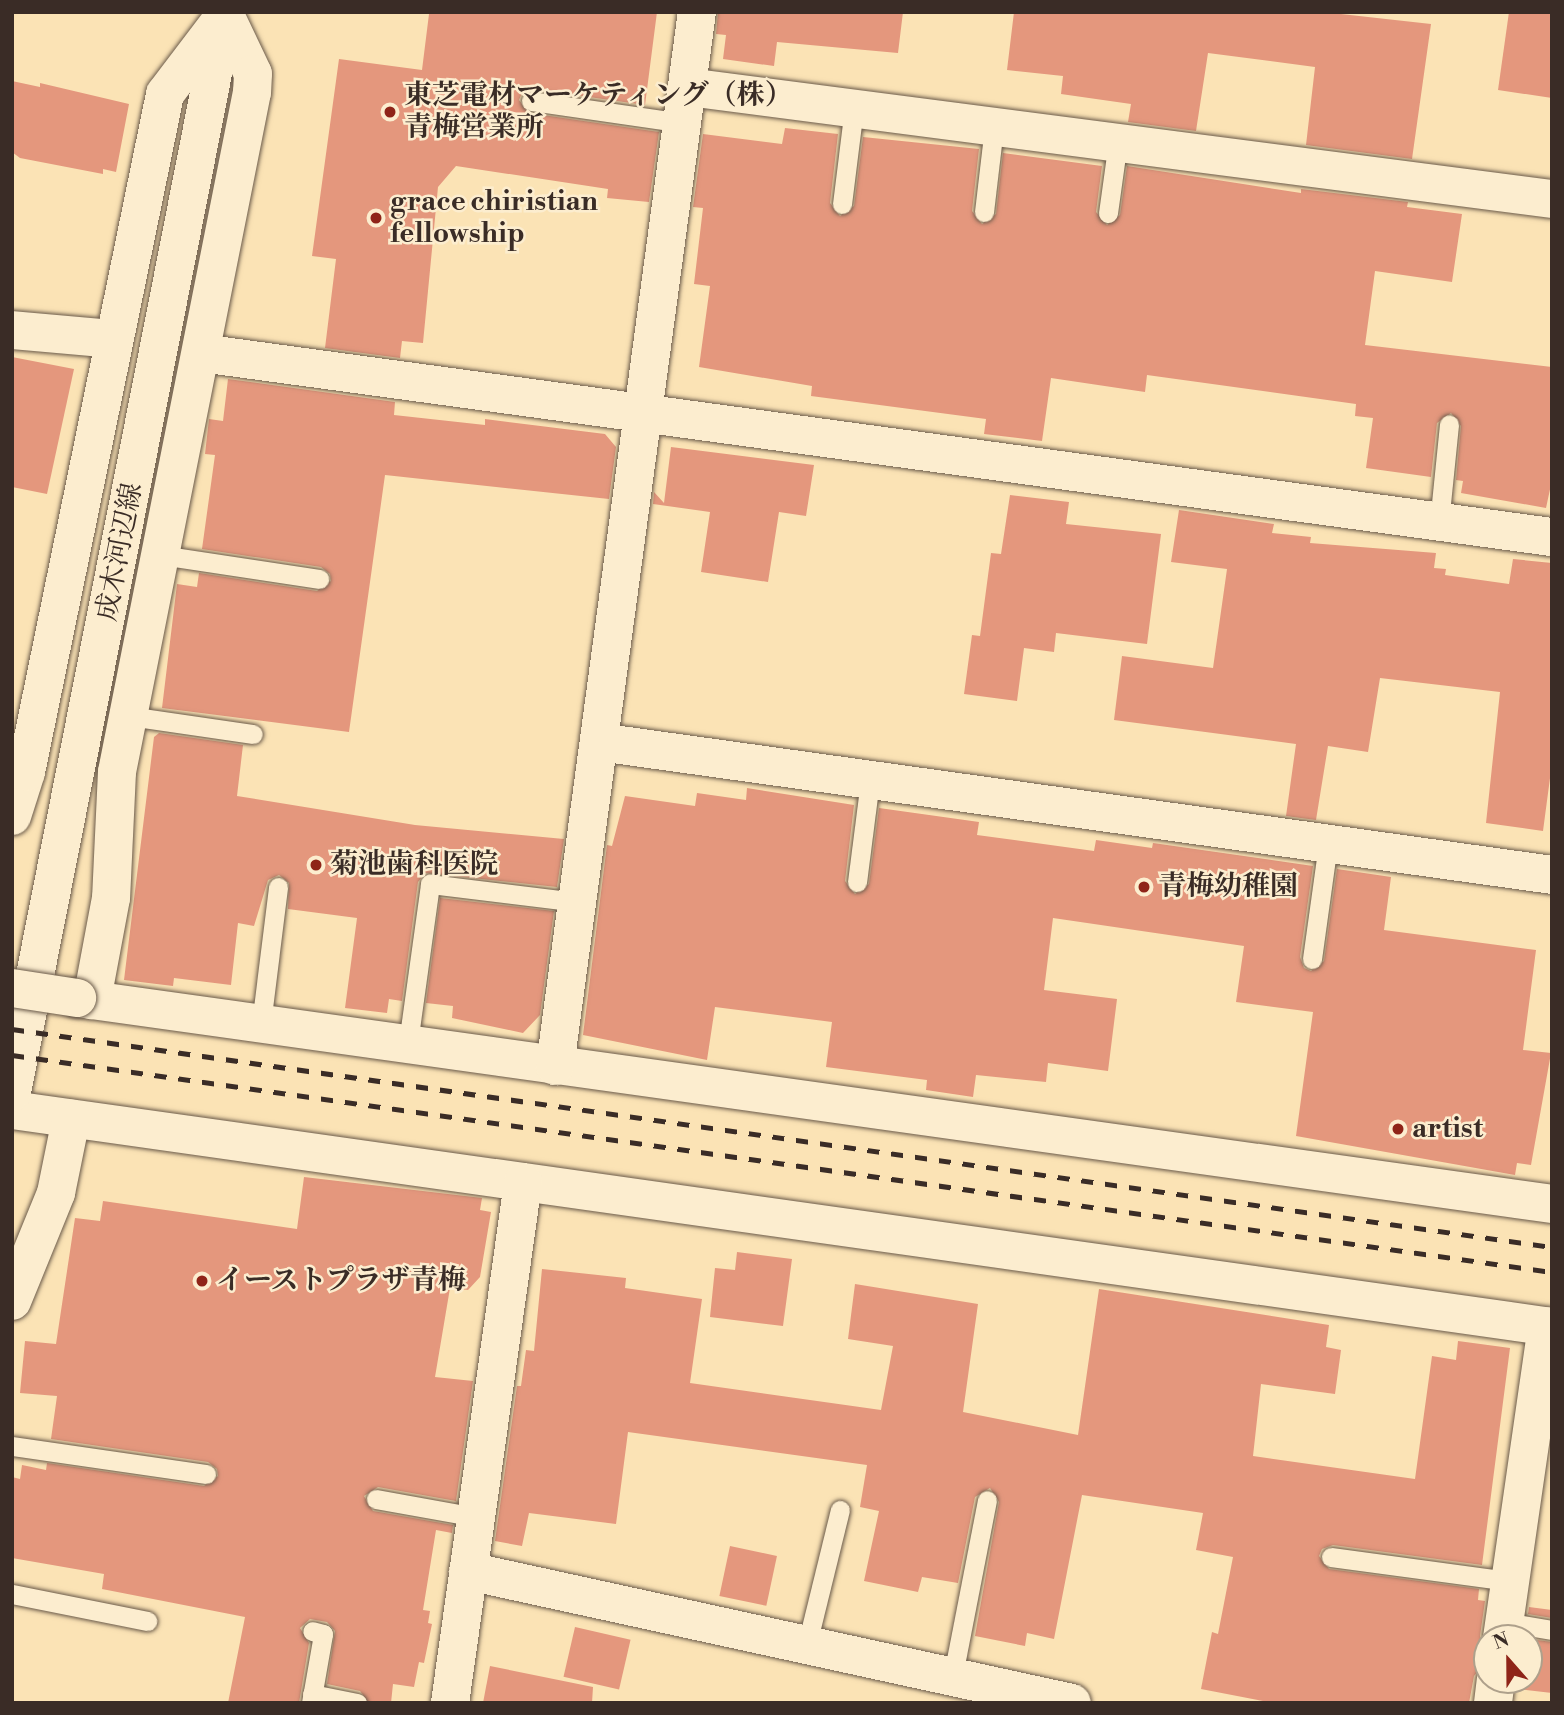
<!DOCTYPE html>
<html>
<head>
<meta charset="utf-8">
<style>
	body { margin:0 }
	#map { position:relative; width:1564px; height:1715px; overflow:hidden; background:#fbe3b5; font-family:"Libre Bodoni","Noto Serif JP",serif }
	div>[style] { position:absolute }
	.building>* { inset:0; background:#e4977d; transform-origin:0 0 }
	.roads { filter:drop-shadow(0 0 2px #6a5a4a) drop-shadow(0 0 2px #6a5a4a) }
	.lane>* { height:19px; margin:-9.5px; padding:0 9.5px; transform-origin:9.5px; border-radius:9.5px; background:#fcedcf }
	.street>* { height:38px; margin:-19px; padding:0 19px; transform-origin:19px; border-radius:19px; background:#fcedcf }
	.secondary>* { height:38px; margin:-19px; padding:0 19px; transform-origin:19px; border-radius:19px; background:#fcedcf }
	.rail>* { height:5px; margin-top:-2.5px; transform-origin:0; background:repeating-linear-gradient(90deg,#3a2c26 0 12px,transparent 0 24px) }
	.bridges { filter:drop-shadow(0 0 2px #6a5a4a) drop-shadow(0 0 2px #6a5a4a) }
	.street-bridge>* { height:38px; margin:-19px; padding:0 19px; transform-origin:19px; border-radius:19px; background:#fcedcf }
	.dots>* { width:19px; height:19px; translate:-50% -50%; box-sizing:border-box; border:4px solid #fcedcf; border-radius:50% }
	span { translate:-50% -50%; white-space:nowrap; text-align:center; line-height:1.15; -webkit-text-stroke:5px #fcedcf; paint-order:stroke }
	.poi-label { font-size:28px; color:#3a2c26; font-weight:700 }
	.left { translate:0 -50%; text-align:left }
	.street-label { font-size:28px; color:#3a2c26 }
	.frame { position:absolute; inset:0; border:14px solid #3a2c26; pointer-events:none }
	.north { position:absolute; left:1473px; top:1624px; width:70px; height:70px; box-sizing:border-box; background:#fcedcf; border:2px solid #aea08b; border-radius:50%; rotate:339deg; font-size:19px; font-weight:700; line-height:28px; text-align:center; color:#3a2c26 }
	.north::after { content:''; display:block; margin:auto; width:24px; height:32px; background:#8f2418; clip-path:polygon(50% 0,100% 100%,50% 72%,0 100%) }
</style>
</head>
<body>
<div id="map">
	<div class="building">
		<div style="clip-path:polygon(657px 12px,645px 105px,533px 89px,522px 93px,519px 100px,529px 113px,659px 132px,649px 202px,607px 198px,608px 189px,456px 166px,438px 187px,423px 343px,402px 341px,400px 358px,325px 348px,336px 259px,312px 256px,339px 59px,422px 70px,429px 14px)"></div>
		<div style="clip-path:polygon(718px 12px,903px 12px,898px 53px,777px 42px,774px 66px,723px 59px,726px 35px,716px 34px)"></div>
		<div style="clip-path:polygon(1014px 12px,1323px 12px,1431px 24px,1412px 159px,1306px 145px,1315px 67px,1208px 53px,1196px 131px,1128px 122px,1131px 104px,1061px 94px,1063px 76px,1007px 70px)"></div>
		<div style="clip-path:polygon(1509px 12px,1552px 12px,1552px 98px,1498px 90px)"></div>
		<div style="clip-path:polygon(12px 81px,40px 87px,40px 83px,129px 104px,116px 172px,103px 169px,103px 174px,20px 158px,12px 152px)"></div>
		<div style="clip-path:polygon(785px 128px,838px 134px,830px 203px,840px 216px,854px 206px,863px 137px,979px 149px,972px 211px,982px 224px,996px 214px,1003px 153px,1102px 166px,1096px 212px,1107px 225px,1120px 215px,1127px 166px,1301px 193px,1301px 189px,1408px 202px,1407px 207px,1462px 214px,1452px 282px,1375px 271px,1365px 345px,1552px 367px,1552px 480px,1546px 508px,1461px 493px,1463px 481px,1456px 480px,1461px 426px,1451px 413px,1437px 423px,1431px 477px,1366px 468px,1373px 418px,1355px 416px,1356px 404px,1147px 375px,1145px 392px,1051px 378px,1042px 441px,984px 434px,986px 419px,811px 396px,812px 386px,699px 367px,710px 286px,694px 284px,703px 208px,693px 207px,703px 134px,782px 144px)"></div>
		<div style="clip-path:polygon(12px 357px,74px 369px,47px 494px,12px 487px)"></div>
		<div style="clip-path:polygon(228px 379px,395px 402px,394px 415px,485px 425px,485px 419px,605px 434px,616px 447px,609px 499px,385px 475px,349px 732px,162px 708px,177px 584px,197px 587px,199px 573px,317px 591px,331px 581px,330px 574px,321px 567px,202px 549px,215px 455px,205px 454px,209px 419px,223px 421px)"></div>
		<div style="clip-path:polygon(671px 447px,814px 465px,806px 516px,779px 512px,768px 582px,701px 572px,710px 512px,653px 504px,654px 492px,664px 503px)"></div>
		<div style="clip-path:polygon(1010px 495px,1069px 502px,1066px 524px,1161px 534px,1147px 644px,1056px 633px,1054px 652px,1024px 648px,1017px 701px,964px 694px,972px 635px,980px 636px,991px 553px,1001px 554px)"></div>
		<div style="clip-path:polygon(1179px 510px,1274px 524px,1272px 533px,1311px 537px,1310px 543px,1436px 553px,1434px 568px,1446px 569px,1445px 575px,1509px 584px,1513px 559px,1552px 563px,1552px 763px,1543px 831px,1486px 823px,1500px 692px,1380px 678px,1368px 752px,1328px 746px,1316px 820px,1286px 816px,1296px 744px,1114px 720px,1122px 656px,1213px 668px,1227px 569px,1171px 562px)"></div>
		<div style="clip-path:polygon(159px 733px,243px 745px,237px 796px,415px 825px,564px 839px,557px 887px,425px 873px,418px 882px,402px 1001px,389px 999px,387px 1013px,345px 1008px,357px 918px,288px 909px,289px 883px,279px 875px,268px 880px,254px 926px,238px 923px,231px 985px,174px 978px,173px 986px,124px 980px,154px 737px)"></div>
		<div style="clip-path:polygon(747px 788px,854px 805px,845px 881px,855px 894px,869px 884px,879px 808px,979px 822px,977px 835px,1094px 851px,1096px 840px,1152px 848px,1153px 843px,1313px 866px,1300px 957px,1304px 968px,1311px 971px,1324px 961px,1337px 869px,1391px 877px,1384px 930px,1536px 950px,1523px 1050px,1551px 1053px,1531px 1165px,1517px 1163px,1515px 1175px,1296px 1136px,1313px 1012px,1236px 1002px,1244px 946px,1053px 918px,1044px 990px,1117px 999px,1108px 1071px,1048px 1063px,1046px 1082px,976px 1075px,973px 1097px,926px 1090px,927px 1080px,826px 1067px,832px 1022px,715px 1007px,707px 1060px,583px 1035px,607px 845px,612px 846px,625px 796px,695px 806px,697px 793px,746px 800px)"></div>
		<div style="clip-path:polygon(440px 898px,554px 911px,540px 1015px,523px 1033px,452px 1018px,453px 1006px,426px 1003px)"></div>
		<div style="clip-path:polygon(304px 1177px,482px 1198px,480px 1210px,491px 1212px,480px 1277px,468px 1290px,450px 1288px,435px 1377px,473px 1381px,456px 1501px,378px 1487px,364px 1496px,373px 1511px,453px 1525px,452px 1533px,436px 1530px,423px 1610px,430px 1611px,428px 1623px,432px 1624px,424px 1663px,419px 1662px,414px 1687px,393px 1684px,391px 1703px,369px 1703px,360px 1691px,327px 1684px,335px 1631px,327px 1622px,310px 1619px,300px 1628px,309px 1643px,299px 1703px,228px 1703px,245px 1617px,102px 1589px,104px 1574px,12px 1558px,12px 1477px,20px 1479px,22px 1465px,46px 1470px,47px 1463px,204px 1486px,218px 1476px,217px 1469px,208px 1462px,51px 1439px,57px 1396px,20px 1393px,25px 1341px,56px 1344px,75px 1218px,100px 1221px,103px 1201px,297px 1229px)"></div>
		<div style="clip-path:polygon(737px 1252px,792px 1259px,783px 1326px,710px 1317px,715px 1268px,735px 1270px)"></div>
		<div style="clip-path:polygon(542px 1269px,626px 1278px,625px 1288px,702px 1299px,690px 1383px,881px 1410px,893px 1346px,848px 1339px,855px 1284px,978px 1304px,963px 1412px,1078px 1435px,1099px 1289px,1329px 1325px,1326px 1347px,1341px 1350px,1335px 1394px,1261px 1384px,1253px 1456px,1415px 1479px,1432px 1356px,1456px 1360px,1458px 1341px,1510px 1348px,1482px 1565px,1333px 1545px,1322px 1549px,1319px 1556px,1329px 1569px,1479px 1589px,1478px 1600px,1485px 1601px,1480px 1636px,1487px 1660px,1474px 1676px,1469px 1703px,1273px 1703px,1201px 1689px,1212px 1632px,1218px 1634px,1233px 1557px,1196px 1550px,1203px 1513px,1082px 1495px,1054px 1639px,1027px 1633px,1025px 1646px,975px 1636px,999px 1502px,990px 1488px,975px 1497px,958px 1583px,922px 1577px,918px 1592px,864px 1581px,879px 1511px,860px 1507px,867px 1465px,628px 1432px,616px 1524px,529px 1513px,522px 1546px,495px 1541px,517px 1386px,521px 1386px,526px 1350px,534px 1351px)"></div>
		<div style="left:730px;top:1546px;width:48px;height:51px;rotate:12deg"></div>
		<div style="clip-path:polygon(1529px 1607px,1552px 1610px,1552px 1618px,1528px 1614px)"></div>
		<div style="left:575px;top:1627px;width:57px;height:51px;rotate:13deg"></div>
		<div style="clip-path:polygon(1529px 1639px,1552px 1642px,1552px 1693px,1517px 1689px,1517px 1680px,1529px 1680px)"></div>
		<div style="clip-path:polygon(490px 1666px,593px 1687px,592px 1703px,483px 1703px)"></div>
	</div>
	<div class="roads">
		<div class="lane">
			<div style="left:531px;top:101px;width:154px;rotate:8.2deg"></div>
			<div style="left:842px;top:204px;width:97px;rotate:-82.9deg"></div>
			<div style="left:984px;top:212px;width:86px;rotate:-83.3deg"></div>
			<div style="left:1108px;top:213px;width:73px;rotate:-82.1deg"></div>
			<div style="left:1439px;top:523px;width:99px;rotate:-84.2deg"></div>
			<div style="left:161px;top:555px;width:160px;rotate:8.6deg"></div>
			<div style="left:129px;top:716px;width:125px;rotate:8.3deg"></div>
			<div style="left:857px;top:882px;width:103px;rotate:-82.7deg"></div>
			<div style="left:1312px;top:959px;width:116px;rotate:-82.1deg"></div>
			<div style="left:261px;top:1024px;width:138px;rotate:-82.9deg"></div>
			<div style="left:408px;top:1043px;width:161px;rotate:-82.1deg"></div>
			<div style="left:430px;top:884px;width:148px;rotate:7deg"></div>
			<div style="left:12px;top:1446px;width:196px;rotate:8.2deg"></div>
			<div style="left:376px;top:1499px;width:102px;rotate:10.2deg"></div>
			<div style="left:1331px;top:1557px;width:180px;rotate:7.7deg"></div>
			<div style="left:12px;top:1594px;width:138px;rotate:11.3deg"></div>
			<div style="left:1504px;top:1622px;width:49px;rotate:9.5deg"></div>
			<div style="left:807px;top:1644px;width:138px;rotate:-76.2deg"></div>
			<div style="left:953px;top:1675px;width:178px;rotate:-79deg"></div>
			<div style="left:312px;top:1694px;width:46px;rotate:11.3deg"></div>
			<div style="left:311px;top:1703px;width:70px;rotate:-80.1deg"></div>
			<div style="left:323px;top:1634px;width:11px;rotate:-165deg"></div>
		</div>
		<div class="street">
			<div style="left:688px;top:87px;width:871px;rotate:7.39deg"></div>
			<div style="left:12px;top:330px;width:101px;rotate:5.1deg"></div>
			<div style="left:201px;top:353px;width:1363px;rotate:7.76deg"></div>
			<div style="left:599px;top:742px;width:962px;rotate:7.94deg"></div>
			<div style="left:12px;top:816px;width:46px;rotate:-72.3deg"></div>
			<div style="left:26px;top:772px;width:692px;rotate:-78.41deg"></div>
			<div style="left:165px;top:94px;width:99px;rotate:-52.8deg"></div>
			<div style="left:225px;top:15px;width:65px;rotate:64.6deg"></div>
			<div style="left:253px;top:74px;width:18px;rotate:93deg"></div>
			<div style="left:252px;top:92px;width:693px;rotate:101.23deg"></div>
			<div style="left:117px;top:772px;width:126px;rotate:92.7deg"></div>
			<div style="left:111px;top:898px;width:104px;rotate:100.6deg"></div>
			<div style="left:77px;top:998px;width:1489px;rotate:7.95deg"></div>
			<div style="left:555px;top:1066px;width:1064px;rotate:-82.33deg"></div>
			<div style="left:12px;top:1110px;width:1555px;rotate:8.02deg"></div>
			<div style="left:12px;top:1301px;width:117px;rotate:-67.8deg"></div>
			<div style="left:56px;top:1193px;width:76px;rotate:-78.5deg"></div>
			<div style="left:468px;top:1571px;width:618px;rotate:12.33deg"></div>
			<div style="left:1502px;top:1638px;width:315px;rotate:-81.8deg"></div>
			<div style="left:450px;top:1703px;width:526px;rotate:-82.02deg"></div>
			<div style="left:1493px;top:1703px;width:23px;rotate:-83deg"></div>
		</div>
		<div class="secondary">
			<div style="left:12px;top:1092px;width:1101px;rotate:-78.84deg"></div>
		</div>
	</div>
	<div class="rail">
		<div style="left:12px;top:1029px;width:1555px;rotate:8.06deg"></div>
		<div style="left:12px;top:1055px;width:1555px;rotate:8.02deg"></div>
	</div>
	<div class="bridges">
		<div class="street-bridge">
			<div style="left:12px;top:988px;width:66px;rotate:8.7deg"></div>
		</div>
	</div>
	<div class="dots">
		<div style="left:390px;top:112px;background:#8f2418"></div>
		<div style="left:376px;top:218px;background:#8f2418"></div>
		<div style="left:316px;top:865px;background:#8f2418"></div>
		<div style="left:1144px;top:887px;background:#8f2418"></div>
		<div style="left:1398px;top:1129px;background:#8f2418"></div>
		<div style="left:202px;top:1281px;background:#8f2418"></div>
	</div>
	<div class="poi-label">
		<span class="left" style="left:404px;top:112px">東芝電材マーケティング（株）<br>青梅営業所</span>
		<span class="left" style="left:390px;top:218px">grace chiristian<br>fellowship</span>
		<span class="left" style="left:330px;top:865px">菊池歯科医院</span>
		<span class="left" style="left:1158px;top:887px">青梅幼稚園</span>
		<span class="left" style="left:1412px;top:1129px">artist</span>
		<span class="left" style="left:216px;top:1281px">イーストプラザ青梅</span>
	</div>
	<div class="street-label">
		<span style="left:120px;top:552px;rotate:-79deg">成木河辺線</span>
	</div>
	<div class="frame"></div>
	<div class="north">N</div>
</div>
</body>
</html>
